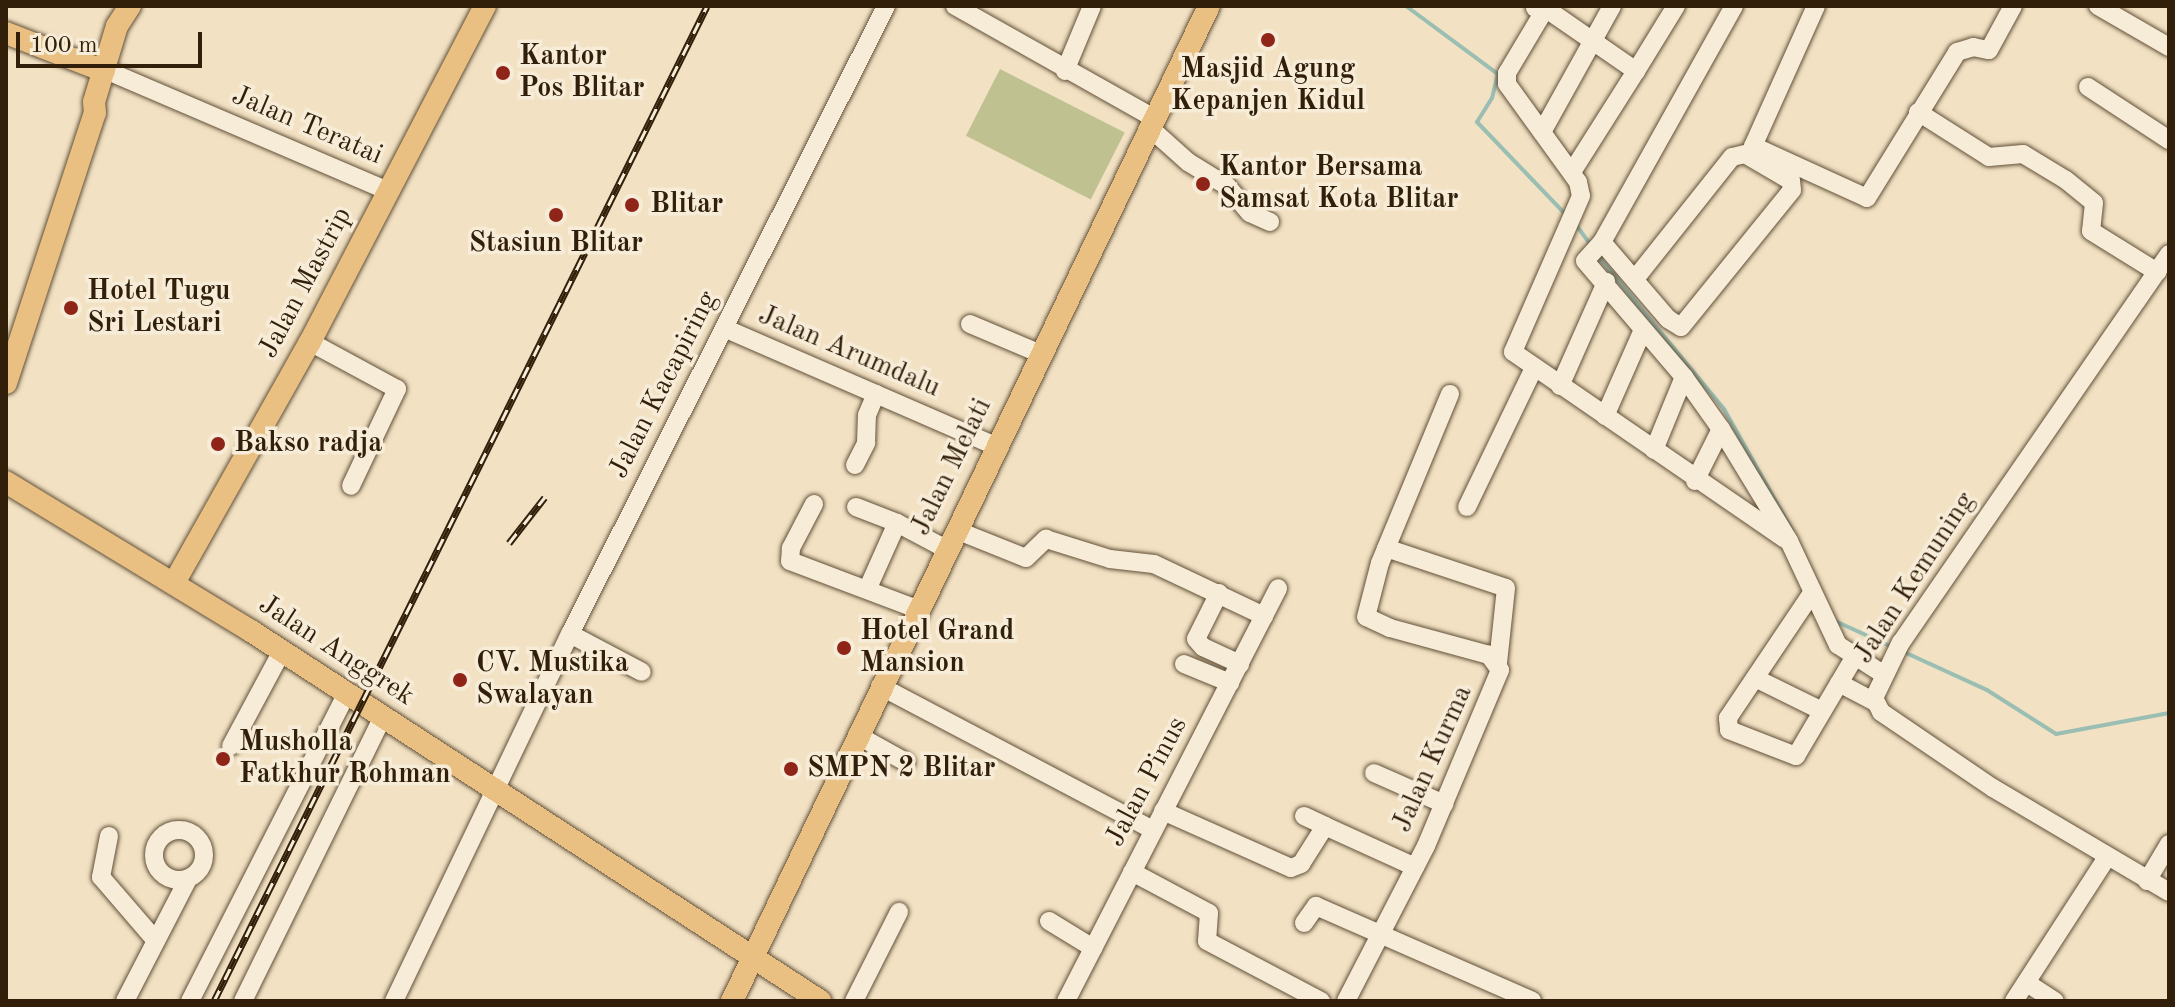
<!DOCTYPE html>
<html>
<head>
<meta charset="utf-8">
<style>
	body { margin:0 }
	#map { position:relative; width:2175px; height:1007px; overflow:hidden; background:#f2e1c3; font-family:"Old Standard TT",serif }
	div>[style] { position:absolute }
	.green>* { inset:0; background:#bfc190; transform-origin:0 0 }
	.stream>* { height:4px; margin:-2px; padding:0 2px; transform-origin:2px; border-radius:2px; background:#9bbeb3 }
	.roads { filter:drop-shadow(0 0 2px #615038) drop-shadow(0 0 2px #615038) }
	.minor>* { height:18px; margin:-9px; padding:0 9px; transform-origin:9px; border-radius:9px; background:#f7ecd8 }
	.minor>.ring { margin:-9px; padding:0; box-sizing:content-box; background:none; border:18px solid #f7ecd8; border-radius:50% }
	.major>* { height:22px; margin:-11px; padding:0 11px; transform-origin:11px; border-radius:11px; background:#e9c082 }
	.rail>* { height:7px; margin-top:-3.5px; transform-origin:0; background:repeating-linear-gradient(90deg,#f7ecd8 0 12px,#311f0a 0 24px); box-sizing:border-box; border-block:2px solid #311f0a }
	.dots>* { width:22px; height:22px; translate:-50% -50%; box-sizing:border-box; border:4px solid #f7ecd8; border-radius:50% }
	span { translate:-50% -50%; white-space:nowrap; text-align:center; line-height:1.15; -webkit-text-stroke:7px #f7ecd8; paint-order:stroke }
	.poi-label { font-size:28px; color:#311f0a; font-weight:700 }
	.left { translate:0 -50%; text-align:left }
	.street-label { font-size:28px; color:#311f0a }
	.frame { position:absolute; inset:0; border:8px solid #311f0a; pointer-events:none }
	.scale { position:absolute; left:16px; top:32px; width:186px; height:36px; box-sizing:border-box; border:4px solid #311f0a; border-top:0; padding-left:10px; font-size:24px; line-height:28px; white-space:nowrap; color:#311f0a; -webkit-text-stroke:6px #f7ecd8; paint-order:stroke }
</style>
</head>
<body>
<div id="map">
	<div class="green">
		<div style="left:1000px;top:69px;width:140px;height:75px;rotate:27deg"></div>
	</div>
	<div class="stream">
		<div style="left:1406px;top:6px;width:114px;rotate:36.5deg"></div>
		<div style="left:1498px;top:74px;width:25px;rotate:104deg"></div>
		<div style="left:1492px;top:98px;width:28px;rotate:122deg"></div>
		<div style="left:1477px;top:122px;width:130px;rotate:46.2deg"></div>
		<div style="left:1574px;top:222px;width:31px;rotate:54deg"></div>
		<div style="left:1597px;top:255px;width:200px;rotate:50.5deg"></div>
		<div style="left:1724px;top:409px;width:139px;rotate:60.7deg"></div>
		<div style="left:1835px;top:621px;width:63px;rotate:24.5deg"></div>
		<div style="left:1904px;top:652px;width:91px;rotate:24.6deg"></div>
		<div style="left:1987px;top:690px;width:82px;rotate:32.5deg"></div>
		<div style="left:2056px;top:734px;width:115px;rotate:-10.5deg"></div>
	</div>
	<div class="roads">
		<div class="minor">
			<div style="left:955px;top:6px;width:228px;rotate:29.4deg"></div>
			<div style="left:1547px;top:6px;width:78px;rotate:120.8deg"></div>
			<div style="left:1507px;top:73px;width:11px;rotate:90deg"></div>
			<div style="left:1507px;top:84px;width:121px;rotate:54.1deg"></div>
			<div style="left:1578px;top:182px;width:14px;rotate:78deg"></div>
			<div style="left:1581px;top:196px;width:170px;rotate:113.6deg"></div>
			<div style="left:1513px;top:352px;width:330px;rotate:34.5deg"></div>
			<div style="left:1734px;top:6px;width:270px;rotate:119.2deg"></div>
			<div style="left:1602px;top:242px;width:25px;rotate:132deg"></div>
			<div style="left:1585px;top:261px;width:153px;rotate:49.5deg"></div>
			<div style="left:1684px;top:377px;width:64px;rotate:54.6deg"></div>
			<div style="left:1721px;top:429px;width:131px;rotate:58.7deg"></div>
			<div style="left:1789px;top:541px;width:115px;rotate:64.8deg"></div>
			<div style="left:1838px;top:645px;width:54px;rotate:32.8deg"></div>
			<div style="left:1816px;top:6px;width:154px;rotate:114.2deg"></div>
			<div style="left:1753px;top:146px;width:125px;rotate:24.5deg"></div>
			<div style="left:1867px;top:198px;width:172px;rotate:-58.3deg"></div>
			<div style="left:1957px;top:52px;width:17px;rotate:-17deg"></div>
			<div style="left:1973px;top:47px;width:16px;rotate:11deg"></div>
			<div style="left:1989px;top:50px;width:50px;rotate:-61.4deg"></div>
			<div style="left:2098px;top:6px;width:82px;rotate:30deg"></div>
			<div style="left:1535px;top:8px;width:10px"></div>
			<div style="left:1545px;top:8px;width:111px;rotate:34.7deg"></div>
			<div style="left:1636px;top:71px;width:120px;rotate:122.4deg"></div>
			<div style="left:1065px;top:71px;width:70px;rotate:-67.4deg"></div>
			<div style="left:1636px;top:71px;width:76px;rotate:-58.4deg"></div>
			<div style="left:115px;top:74px;width:297px;rotate:23.2deg"></div>
			<div style="left:2088px;top:87px;width:97px;rotate:33.2deg"></div>
			<div style="left:1918px;top:112px;width:84px;rotate:32.4deg"></div>
			<div style="left:1989px;top:157px;width:34px;rotate:-5deg"></div>
			<div style="left:2023px;top:154px;width:50px;rotate:31.2deg"></div>
			<div style="left:2066px;top:180px;width:36px;rotate:39deg"></div>
			<div style="left:2094px;top:203px;width:28px;rotate:96deg"></div>
			<div style="left:2091px;top:231px;width:78px;rotate:31.8deg"></div>
			<div style="left:1150px;top:128px;width:51px;rotate:41.8deg"></div>
			<div style="left:1188px;top:162px;width:46px;rotate:31.6deg"></div>
			<div style="left:1227px;top:186px;width:35px;rotate:50deg"></div>
			<div style="left:1250px;top:213px;width:22px;rotate:24deg"></div>
			<div style="left:1542px;top:132px;width:144px;rotate:-60.9deg"></div>
			<div style="left:1602px;top:242px;width:101px;rotate:49.4deg"></div>
			<div style="left:1668px;top:319px;width:15px;rotate:32deg"></div>
			<div style="left:1681px;top:327px;width:176px;rotate:-51deg"></div>
			<div style="left:1792px;top:190px;width:9px;rotate:-96deg"></div>
			<div style="left:1791px;top:181px;width:53px;rotate:-149.6deg"></div>
			<div style="left:1745px;top:154px;width:13px;rotate:167deg"></div>
			<div style="left:1732px;top:157px;width:156px;rotate:128.5deg"></div>
			<div style="left:2169px;top:254px;width:472px;rotate:124.6deg"></div>
			<div style="left:1901px;top:642px;width:62px;rotate:115.7deg"></div>
			<div style="left:1874px;top:698px;width:16px;rotate:63deg"></div>
			<div style="left:1881px;top:712px;width:135px;rotate:34.2deg"></div>
			<div style="left:1993px;top:788px;width:204px;rotate:30.6deg"></div>
			<div style="left:970px;top:324px;width:77px;rotate:22.9deg"></div>
			<div style="left:724px;top:328px;width:296px;rotate:23.5deg"></div>
			<div style="left:310px;top:342px;width:99px;rotate:28.4deg"></div>
			<div style="left:397px;top:389px;width:107px;rotate:115.4deg"></div>
			<div style="left:1560px;top:386px;width:114px;rotate:-66.1deg"></div>
			<div style="left:1605px;top:416px;width:94px;rotate:-66.2deg"></div>
			<div style="left:1654px;top:450px;width:79px;rotate:-67.7deg"></div>
			<div style="left:855px;top:465px;width:25px;rotate:-63deg"></div>
			<div style="left:866px;top:443px;width:28px;rotate:-88deg"></div>
			<div style="left:867px;top:415px;width:23px;rotate:-67deg"></div>
			<div style="left:1695px;top:481px;width:58px;rotate:-63.4deg"></div>
			<div style="left:814px;top:504px;width:50px;rotate:117.6deg"></div>
			<div style="left:791px;top:548px;width:13px;rotate:94deg"></div>
			<div style="left:790px;top:561px;width:136px;rotate:20.7deg"></div>
			<div style="left:856px;top:507px;width:44px;rotate:21.3deg"></div>
			<div style="left:897px;top:523px;width:73px;rotate:114.1deg"></div>
			<div style="left:1467px;top:507px;width:154px;rotate:-64.3deg"></div>
			<div style="left:897px;top:523px;width:55px;rotate:28deg"></div>
			<div style="left:956px;top:530px;width:75px;rotate:21.8deg"></div>
			<div style="left:1026px;top:558px;width:28px;rotate:-44deg"></div>
			<div style="left:1046px;top:539px;width:67px;rotate:17.4deg"></div>
			<div style="left:1110px;top:559px;width:44px;rotate:6.5deg"></div>
			<div style="left:1154px;top:564px;width:122px;rotate:25.3deg"></div>
			<div style="left:1386px;top:548px;width:126px;rotate:18.4deg"></div>
			<div style="left:1506px;top:588px;width:75px;rotate:96.1deg"></div>
			<div style="left:1219px;top:593px;width:51px;rotate:116.6deg"></div>
			<div style="left:1196px;top:639px;width:11px;rotate:49deg"></div>
			<div style="left:1203px;top:647px;width:41px;rotate:24.7deg"></div>
			<div style="left:1812px;top:593px;width:151px;rotate:123.9deg"></div>
			<div style="left:1728px;top:718px;width:12px;rotate:85deg"></div>
			<div style="left:1729px;top:730px;width:72px;rotate:21.2deg"></div>
			<div style="left:1796px;top:756px;width:114px;rotate:-59.4deg"></div>
			<div style="left:570px;top:634px;width:81px;rotate:27.8deg"></div>
			<div style="left:1184px;top:664px;width:50px;rotate:22.4deg"></div>
			<div style="left:1755px;top:678px;width:75px;rotate:26.2deg"></div>
			<div style="left:1839px;top:683px;width:41px;rotate:27.8deg"></div>
			<div style="left:880px;top:686px;width:309px;rotate:27.8deg"></div>
			<div style="left:857px;top:735px;width:56px;rotate:28.9deg"></div>
			<div style="left:231px;top:746px;width:108px;rotate:-61.8deg"></div>
			<div style="left:1374px;top:773px;width:77px;rotate:23.9deg"></div>
			<div style="left:1163px;top:811px;width:140px;rotate:24deg"></div>
			<div style="left:1291px;top:868px;width:11px;rotate:-22deg"></div>
			<div style="left:1301px;top:864px;width:45px;rotate:-57.7deg"></div>
			<div style="left:1325px;top:826px;width:99px;rotate:24.5deg"></div>
			<div style="left:1304px;top:816px;width:23px;rotate:25deg"></div>
			<div class="ring" style="left:154px;top:830px;width:32px;height:32px"></div>
			<div style="left:109px;top:836px;width:42px;rotate:101deg"></div>
			<div style="left:101px;top:877px;width:84px;rotate:49.3deg"></div>
			<div style="left:1132px;top:872px;width:87px;rotate:28deg"></div>
			<div style="left:1209px;top:913px;width:28px;rotate:94deg"></div>
			<div style="left:1207px;top:941px;width:129px;rotate:27.8deg"></div>
			<div style="left:2147px;top:881px;width:43px;rotate:-59.3deg"></div>
			<div style="left:1049px;top:921px;width:52px;rotate:31.5deg"></div>
			<div style="left:1304px;top:923px;width:21px;rotate:-55deg"></div>
			<div style="left:1316px;top:906px;width:236px;rotate:23.7deg"></div>
			<div style="left:2027px;top:983px;width:33px;rotate:33deg"></div>
			<div style="left:125px;top:1001px;width:135px;rotate:-62.7deg"></div>
			<div style="left:190px;top:1001px;width:346px;rotate:-63deg"></div>
			<div style="left:243px;top:1001px;width:317px;rotate:-63.8deg"></div>
			<div style="left:394px;top:1001px;width:407px;rotate:-64.4deg"></div>
			<div style="left:570px;top:634px;width:703px;rotate:-63.29deg"></div>
			<div style="left:854px;top:1001px;width:100px;rotate:-63.2deg"></div>
			<div style="left:1066px;top:1001px;width:464px;rotate:-62.8deg"></div>
			<div style="left:1346px;top:1001px;width:174px;rotate:-62.7deg"></div>
			<div style="left:1426px;top:846px;width:191px;rotate:-67.2deg"></div>
			<div style="left:1500px;top:670px;width:19px;rotate:-126deg"></div>
			<div style="left:1489px;top:655px;width:103px;rotate:-164.7deg"></div>
			<div style="left:1390px;top:628px;width:26px;rotate:-155deg"></div>
			<div style="left:1366px;top:617px;width:56px;rotate:-75.5deg"></div>
			<div style="left:1380px;top:563px;width:183px;rotate:-67.5deg"></div>
			<div style="left:2014px;top:1001px;width:169px;rotate:-57.1deg"></div>
		</div>
		<div class="major">
			<div style="left:6px;top:33px;width:105px;rotate:21.2deg"></div>
			<div style="left:6px;top:383px;width:284px;rotate:-71.8deg"></div>
			<div style="left:95px;top:113px;width:11px;rotate:-95deg"></div>
			<div style="left:94px;top:102px;width:79px;rotate:-73.2deg"></div>
			<div style="left:117px;top:26px;width:24px;rotate:-57deg"></div>
			<div style="left:6px;top:482px;width:287px;rotate:31.3deg"></div>
			<div style="left:251px;top:631px;width:679px;rotate:33.03deg"></div>
			<div style="left:174px;top:583px;width:277px;rotate:-60.6deg"></div>
			<div style="left:310px;top:342px;width:379px;rotate:-62.5deg"></div>
			<div style="left:732px;top:1001px;width:1103px;rotate:-64.39deg"></div>
		</div>
	</div>
	<div class="rail">
		<div style="left:509px;top:543px;width:58px;rotate:-52deg"></div>
		<div style="left:214px;top:1001px;width:1110px;rotate:-63.64deg"></div>
	</div>
	<div class="dots">
		<div style="left:1268px;top:40px;background:#8f2418"></div>
		<div style="left:503px;top:73px;background:#8f2418"></div>
		<div style="left:1203px;top:184px;background:#8f2418"></div>
		<div style="left:632px;top:205px;background:#8f2418"></div>
		<div style="left:556px;top:215px;background:#8f2418"></div>
		<div style="left:71px;top:308px;background:#8f2418"></div>
		<div style="left:218px;top:444px;background:#8f2418"></div>
		<div style="left:844px;top:648px;background:#8f2418"></div>
		<div style="left:460px;top:680px;background:#8f2418"></div>
		<div style="left:223px;top:759px;background:#8f2418"></div>
		<div style="left:791px;top:769px;background:#8f2418"></div>
	</div>
	<div class="poi-label">
		<span class="left" style="left:519px;top:73px">Kantor<br>Pos Blitar</span>
		<span style="left:1268px;top:86px">Masjid Agung<br>Kepanjen Kidul</span>
		<span class="left" style="left:1219px;top:184px">Kantor Bersama<br>Samsat Kota Blitar</span>
		<span class="left" style="left:650px;top:205px">Blitar</span>
		<span style="left:556px;top:244px">Stasiun Blitar</span>
		<span class="left" style="left:87px;top:308px">Hotel Tugu<br>Sri Lestari</span>
		<span class="left" style="left:234px;top:444px">Bakso radja</span>
		<span class="left" style="left:860px;top:648px">Hotel Grand<br>Mansion</span>
		<span class="left" style="left:476px;top:680px">CV. Mustika<br>Swalayan</span>
		<span class="left" style="left:239px;top:759px">Musholla<br>Fatkhur Rohman</span>
		<span class="left" style="left:807px;top:769px">SMPN 2 Blitar</span>
	</div>
	<div class="street-label">
		<span style="left:307px;top:126px;rotate:23deg">Jalan Teratai</span>
		<span style="left:306px;top:283px;rotate:-62deg">Jalan Mastrip</span>
		<span style="left:849px;top:352px;rotate:23deg">Jalan Arumdalu</span>
		<span style="left:664px;top:385px;rotate:-63deg">Jalan Kacapiring</span>
		<span style="left:952px;top:467px;rotate:-64deg">Jalan Melati</span>
		<span style="left:1915px;top:578px;rotate:-57deg">Jalan Kemuning</span>
		<span style="left:336px;top:651px;rotate:33deg">Jalan Anggrek</span>
		<span style="left:1433px;top:759px;rotate:-66deg">Jalan Kurma</span>
		<span style="left:1147px;top:782px;rotate:-62deg">Jalan Pinus</span>
	</div>
	<div class="frame"></div>
	<div class="scale">100 m</div>
</div>
</body>
</html>
